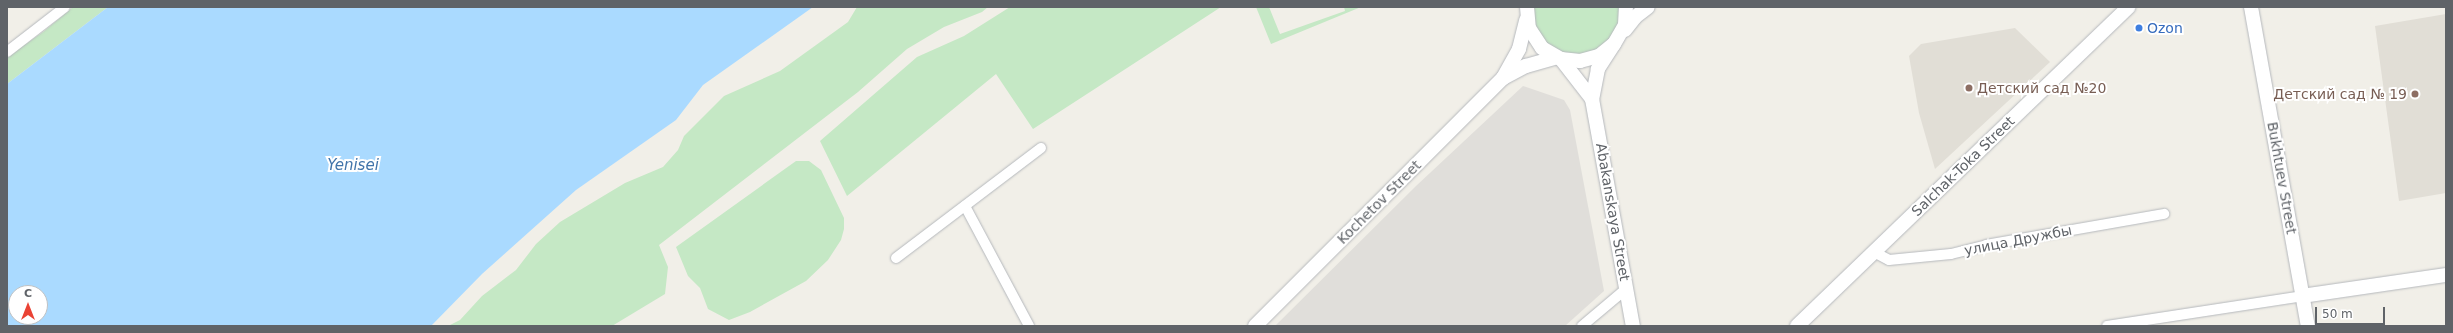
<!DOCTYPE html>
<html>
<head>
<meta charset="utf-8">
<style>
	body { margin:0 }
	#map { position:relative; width:2453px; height:333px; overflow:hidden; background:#f1efe8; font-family:"DejaVu Sans",sans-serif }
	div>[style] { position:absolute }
	.industrial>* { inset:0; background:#e0deda }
	.education>* { inset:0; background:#e1ded6 }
	.green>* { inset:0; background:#c5e8c5 }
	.water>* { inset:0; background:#aadaff }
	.roads { filter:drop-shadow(0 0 1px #b5b8bc) drop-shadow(0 0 1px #b5b8bc) }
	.street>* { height:10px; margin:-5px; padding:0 5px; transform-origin:5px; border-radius:5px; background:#fff }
	.secondary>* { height:14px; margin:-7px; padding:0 7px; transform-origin:7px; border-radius:7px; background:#fff }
	.dots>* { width:11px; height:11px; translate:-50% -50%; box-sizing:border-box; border:2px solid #fff; border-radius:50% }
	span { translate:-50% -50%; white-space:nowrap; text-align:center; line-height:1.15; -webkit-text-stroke:4px #fff; paint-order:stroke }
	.shop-label { font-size:14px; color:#366cbe }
	.left { translate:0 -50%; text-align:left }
	.education-label { font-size:14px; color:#785e54 }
	.right { translate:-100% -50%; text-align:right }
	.street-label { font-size:14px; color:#5f6368 }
	.water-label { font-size:15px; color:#4174aa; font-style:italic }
	.frame { position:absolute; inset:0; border:8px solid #5f6368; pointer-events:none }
	.north { position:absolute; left:8px; top:285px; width:40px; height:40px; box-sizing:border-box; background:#fff; border:1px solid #bfc1c3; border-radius:50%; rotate:0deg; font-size:11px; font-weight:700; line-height:16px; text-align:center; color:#5f6368 }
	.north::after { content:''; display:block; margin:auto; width:14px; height:18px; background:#ea4335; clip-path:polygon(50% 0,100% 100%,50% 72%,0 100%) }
	.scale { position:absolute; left:2315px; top:307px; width:70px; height:18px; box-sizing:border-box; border:2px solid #5f6368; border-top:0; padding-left:5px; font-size:12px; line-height:14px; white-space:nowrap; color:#5f6368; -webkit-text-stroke:3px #fff; paint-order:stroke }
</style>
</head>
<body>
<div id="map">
	<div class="industrial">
		<div style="clip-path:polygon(1523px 86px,1564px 100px,1570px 110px,1604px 291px,1565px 326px,1275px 326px,1416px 186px)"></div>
	</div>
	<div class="education">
		<div style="clip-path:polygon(2446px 14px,2446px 193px,2399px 201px,2375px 26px)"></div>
		<div style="clip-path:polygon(2015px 28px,2050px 62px,1935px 169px,1919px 113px,1909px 56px,1921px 44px)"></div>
	</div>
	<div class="green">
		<div style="clip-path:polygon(73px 7px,108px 7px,7px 84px,7px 57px,43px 32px)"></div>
		<div style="clip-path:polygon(857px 7px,988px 7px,982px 12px,944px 27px,907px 49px,858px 92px,659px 245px,668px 267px,665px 294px,612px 326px,448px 326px,460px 320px,482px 296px,516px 270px,536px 244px,560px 222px,625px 183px,663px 167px,678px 150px,684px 136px,724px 96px,780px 71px,848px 22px)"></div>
		<div style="clip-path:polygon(1010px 7px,1221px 7px,1033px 129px,996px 74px,847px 196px,820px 141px,917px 57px,964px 36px)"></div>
		<div style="clip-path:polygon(1256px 7px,1269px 7px,1280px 34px,1345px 11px,1344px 7px,1361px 7px,1271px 44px)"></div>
		<div style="clip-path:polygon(1534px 7px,1619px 7px,1620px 13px,1617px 27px,1610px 40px,1599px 49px,1586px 55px,1558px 52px,1546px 44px,1538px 33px,1533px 19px)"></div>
		<div style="clip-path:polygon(796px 161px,809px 161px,821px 170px,844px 218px,844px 229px,841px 240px,828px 260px,806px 281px,750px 312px,729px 320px,708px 309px,700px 288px,688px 276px,676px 247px)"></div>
	</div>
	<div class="water">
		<div style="clip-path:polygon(evenodd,108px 7px,813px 7px,703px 85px,676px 120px,576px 190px,482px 274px,431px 326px,7px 326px,7px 84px,108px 7px,16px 293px,40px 293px,40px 317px,16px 317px,16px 293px)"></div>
	</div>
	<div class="roads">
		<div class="street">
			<div style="left:7px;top:52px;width:73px;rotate:-37.8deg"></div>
			<div style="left:965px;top:206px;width:136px;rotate:61.9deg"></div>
			<div style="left:1874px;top:252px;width:17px;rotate:28deg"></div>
			<div style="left:1889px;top:260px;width:62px;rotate:-5.5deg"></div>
			<div style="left:1951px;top:254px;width:36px;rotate:-14deg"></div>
			<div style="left:1986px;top:245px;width:181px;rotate:-9.9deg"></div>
			<div style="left:896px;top:258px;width:182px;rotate:-37.2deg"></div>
			<div style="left:1582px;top:326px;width:57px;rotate:-40.1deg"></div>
			<div style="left:2107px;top:326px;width:197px;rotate:-8.7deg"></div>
		</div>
		<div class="secondary">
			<div style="left:1527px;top:7px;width:21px;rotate:85deg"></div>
			<div style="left:1529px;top:28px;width:24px;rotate:57deg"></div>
			<div style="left:1542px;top:48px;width:22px;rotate:30deg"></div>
			<div style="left:1561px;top:59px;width:19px;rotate:6deg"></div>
			<div style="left:1580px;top:61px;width:20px;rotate:-15deg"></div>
			<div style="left:1599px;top:56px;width:19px;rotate:-39deg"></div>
			<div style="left:1614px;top:44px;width:22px;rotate:-60deg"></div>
			<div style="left:1625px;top:25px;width:18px;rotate:-87deg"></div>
			<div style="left:2251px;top:7px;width:324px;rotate:79.9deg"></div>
			<div style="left:1625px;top:30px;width:16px;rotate:-52deg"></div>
			<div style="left:1635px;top:17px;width:16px;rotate:-38deg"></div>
			<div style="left:1614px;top:44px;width:30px;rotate:123deg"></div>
			<div style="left:1598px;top:69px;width:31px;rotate:101deg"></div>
			<div style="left:1592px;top:99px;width:231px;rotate:79.8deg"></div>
			<div style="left:1561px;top:59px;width:51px;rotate:52.2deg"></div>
			<div style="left:1503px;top:78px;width:33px;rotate:-61deg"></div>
			<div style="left:1519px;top:49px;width:30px;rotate:-76deg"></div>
			<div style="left:2302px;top:296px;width:146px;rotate:-8.3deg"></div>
			<div style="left:1255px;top:326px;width:351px;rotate:-45deg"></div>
			<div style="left:1503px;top:78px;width:26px;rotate:-28deg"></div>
			<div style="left:1526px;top:66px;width:32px;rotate:-16deg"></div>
			<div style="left:1797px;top:326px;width:460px;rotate:-43.9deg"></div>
		</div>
	</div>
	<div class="dots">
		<div style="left:2139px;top:28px;background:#3f7fe0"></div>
		<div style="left:1969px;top:88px;background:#8d6e63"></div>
		<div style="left:2415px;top:94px;background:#8d6e63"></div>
	</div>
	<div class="shop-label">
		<span class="left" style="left:2147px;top:28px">Ozon</span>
	</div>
	<div class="education-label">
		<span class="left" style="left:1977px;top:88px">Детский сад №20</span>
		<span class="right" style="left:2407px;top:94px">Детский сад № 19</span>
	</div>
	<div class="street-label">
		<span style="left:1963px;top:166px;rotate:-44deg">Salchak-Toka Street</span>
		<span style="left:2282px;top:178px;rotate:80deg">Bukhtuev Street</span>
		<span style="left:1379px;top:202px;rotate:-45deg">Kochetov Street</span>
		<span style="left:1613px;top:212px;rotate:80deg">Abakanskaya Street</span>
		<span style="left:2018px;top:240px;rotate:-11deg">улица Дружбы</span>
	</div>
	<div class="water-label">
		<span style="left:353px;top:166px">Yenisei</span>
	</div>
	<div class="frame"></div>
	<div class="north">С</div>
	<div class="scale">50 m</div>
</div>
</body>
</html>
